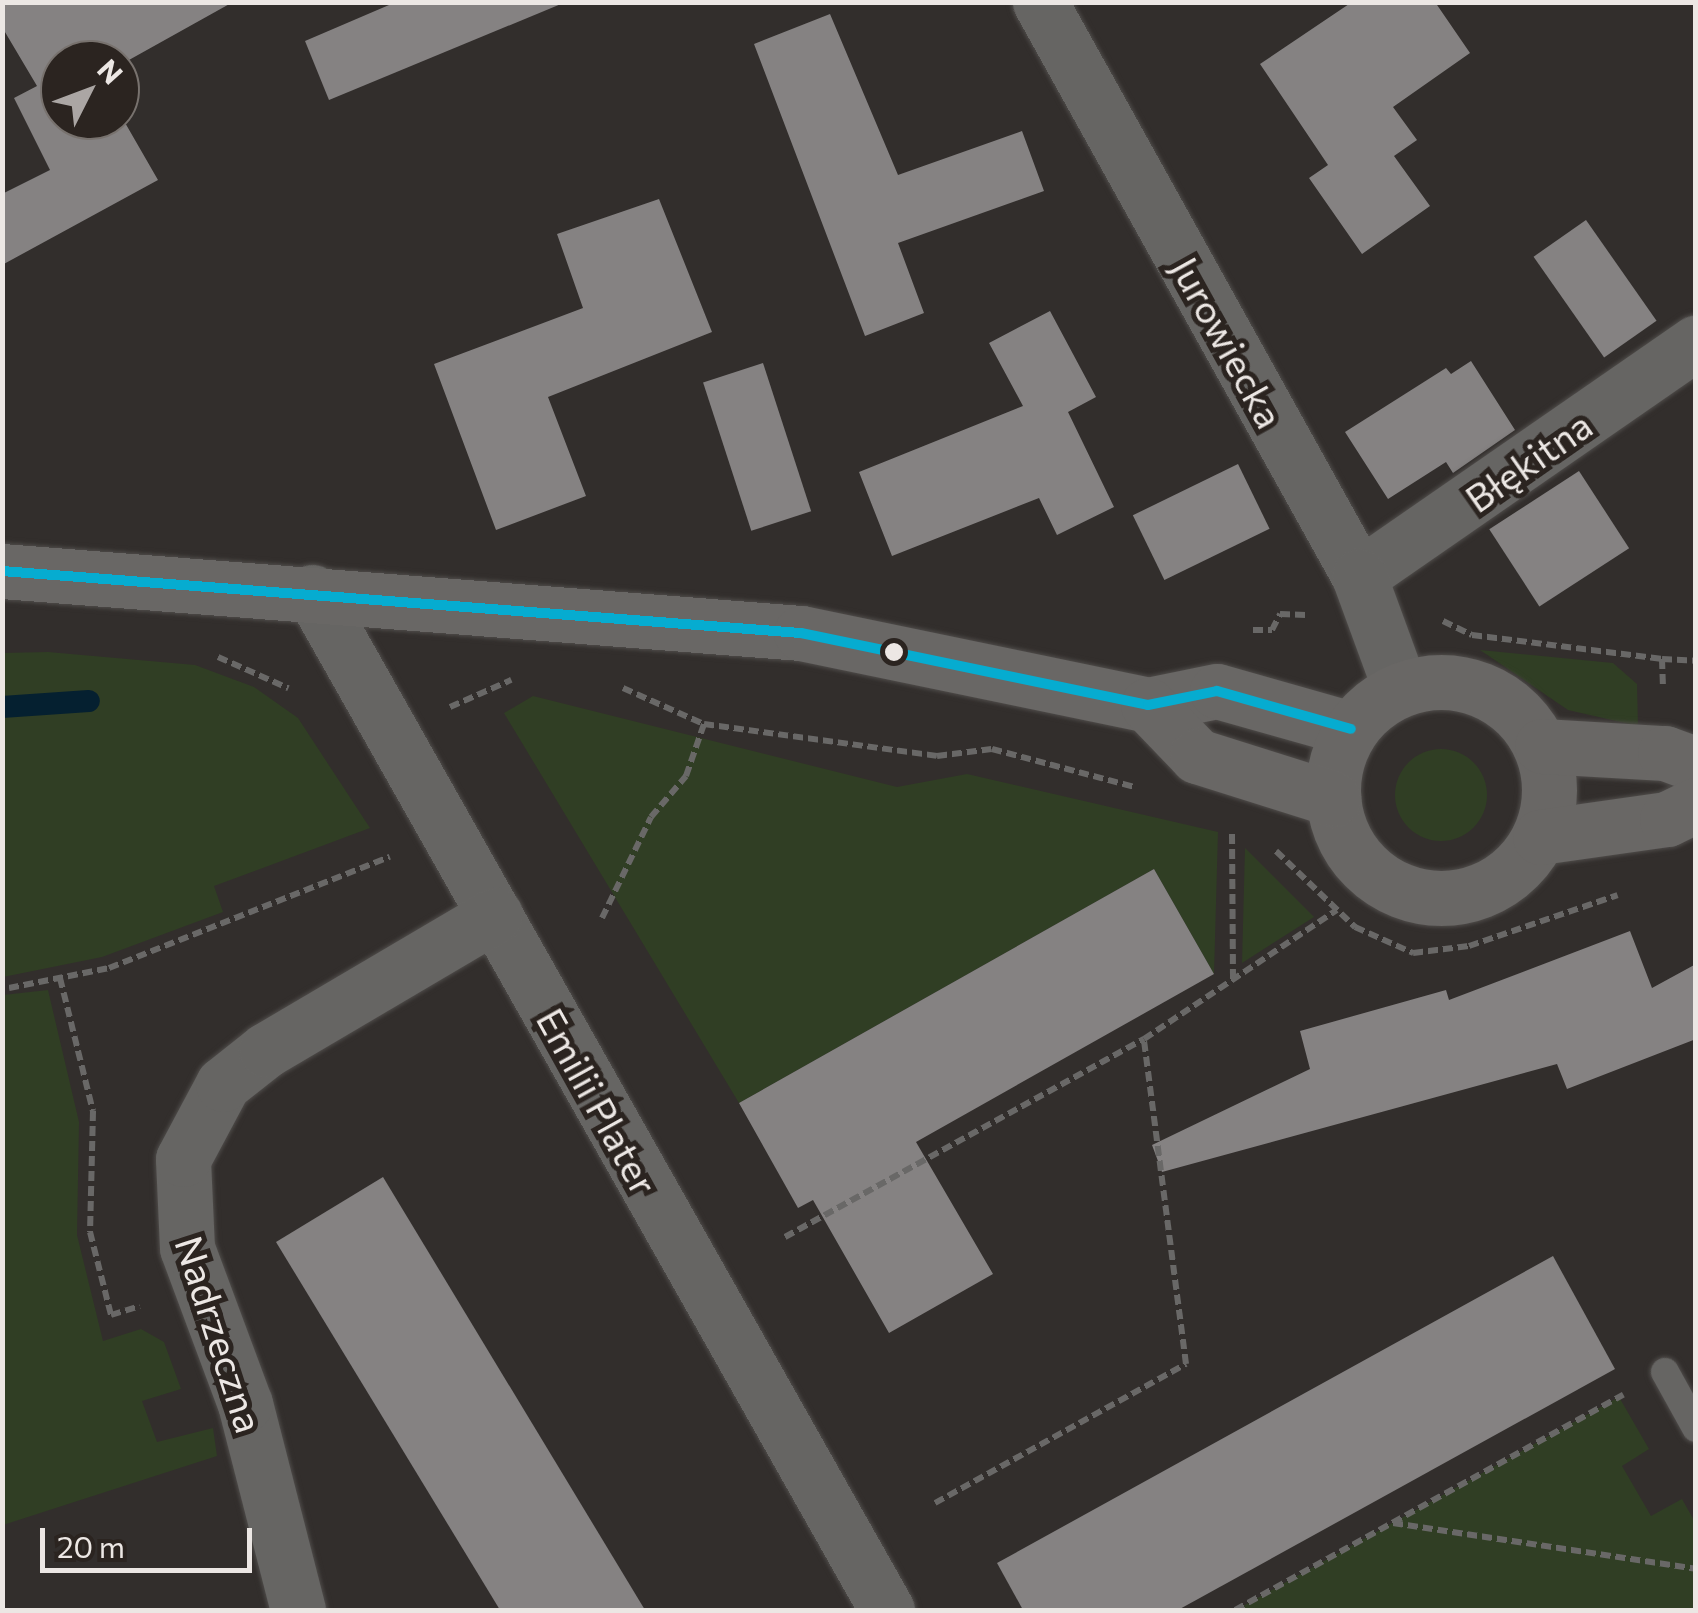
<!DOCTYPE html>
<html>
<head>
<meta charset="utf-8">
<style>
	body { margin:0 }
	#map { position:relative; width:1698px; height:1613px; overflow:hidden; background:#322e2c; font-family:Commissioner,sans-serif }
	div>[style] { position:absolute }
	.green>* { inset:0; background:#303e24 }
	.round { border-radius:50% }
	.stream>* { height:22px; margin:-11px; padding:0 11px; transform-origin:11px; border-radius:11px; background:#052030 }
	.building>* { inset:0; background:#858282; transform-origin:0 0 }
	.path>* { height:6px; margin-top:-3px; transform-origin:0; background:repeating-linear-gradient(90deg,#696867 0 10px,transparent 0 15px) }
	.roads { filter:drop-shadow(0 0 2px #4f4c4a) drop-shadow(0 0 2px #4f4c4a) }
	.service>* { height:28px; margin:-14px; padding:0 14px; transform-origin:14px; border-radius:14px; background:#666563 }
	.minor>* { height:55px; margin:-27.5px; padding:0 27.5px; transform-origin:27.5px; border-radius:27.5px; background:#666563 }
	.tertiary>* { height:55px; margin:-27.5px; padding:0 27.5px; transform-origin:27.5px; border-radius:27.5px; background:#666563 }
	.secondary>* { height:55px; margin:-27.5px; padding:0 27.5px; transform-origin:27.5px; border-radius:27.5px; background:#696765 }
	.secondary>.ring { margin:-27.5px; padding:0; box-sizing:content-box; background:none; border:55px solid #696765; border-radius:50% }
	.bus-1>* { height:10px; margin:-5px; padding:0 5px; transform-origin:5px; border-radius:5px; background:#06acd0 }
	.dots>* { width:28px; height:28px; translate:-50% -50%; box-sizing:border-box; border:5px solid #2b2420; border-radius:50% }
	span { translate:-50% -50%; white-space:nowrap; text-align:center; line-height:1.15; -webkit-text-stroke:10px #2b2420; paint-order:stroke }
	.street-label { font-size:38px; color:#ece7e4 }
	.frame { position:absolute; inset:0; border:5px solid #ece7e4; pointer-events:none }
	.north { position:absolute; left:40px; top:40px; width:100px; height:100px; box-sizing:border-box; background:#2b2420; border:2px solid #78726e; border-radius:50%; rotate:48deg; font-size:28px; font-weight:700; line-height:40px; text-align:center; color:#ece7e4 }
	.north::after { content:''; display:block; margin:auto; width:35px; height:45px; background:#aba6a4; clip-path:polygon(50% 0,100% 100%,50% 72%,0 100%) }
	.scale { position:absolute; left:40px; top:1528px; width:212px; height:45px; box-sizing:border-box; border:5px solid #ece7e4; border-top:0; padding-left:12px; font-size:30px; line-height:35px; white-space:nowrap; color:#ece7e4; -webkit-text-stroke:8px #2b2420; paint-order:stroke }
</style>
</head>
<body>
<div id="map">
	<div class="green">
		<div style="clip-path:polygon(1480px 650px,1613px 663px,1637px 684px,1638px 726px,1568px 710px)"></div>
		<div style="clip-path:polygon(48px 652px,195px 665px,254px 687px,298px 718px,370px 828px,214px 886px,223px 912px,102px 957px,3px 977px,3px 653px)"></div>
		<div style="clip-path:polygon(533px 696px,897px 787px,967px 774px,1218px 832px,1214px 974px,1154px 869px,739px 1103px,504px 713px)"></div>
		<div class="round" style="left:1395px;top:749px;width:92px;height:92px"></div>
		<div style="clip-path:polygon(1245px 848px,1314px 917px,1242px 963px)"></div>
		<div style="clip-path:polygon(48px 990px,79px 1122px,77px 1235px,103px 1341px,141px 1329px,164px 1342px,181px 1389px,142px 1401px,157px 1442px,213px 1428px,217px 1456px,3px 1525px,3px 995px)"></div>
		<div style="clip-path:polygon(1619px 1397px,1649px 1449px,1622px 1466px,1651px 1516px,1682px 1499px,1695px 1522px,1695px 1610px,1236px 1610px)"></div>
	</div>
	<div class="stream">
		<div style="left:2px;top:707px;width:87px;rotate:-3.9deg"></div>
	</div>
	<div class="building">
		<div style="clip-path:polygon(2px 2px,233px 2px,120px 65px,60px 60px,60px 120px,120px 120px,120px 114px,158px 180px,2px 265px,2px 194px,50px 170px,14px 98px,37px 86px,2px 27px)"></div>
		<div style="clip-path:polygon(396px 2px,561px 2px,561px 4px,329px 100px,305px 41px)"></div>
		<div style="clip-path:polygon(1352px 2px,1435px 2px,1470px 53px,1393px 107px,1417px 140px,1394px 156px,1430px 206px,1362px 254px,1309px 178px,1328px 165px,1260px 64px)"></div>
		<div style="clip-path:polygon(830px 14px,898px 175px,1022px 131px,1044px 191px,898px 243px,924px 313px,865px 336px,754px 44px)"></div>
		<div style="clip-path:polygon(659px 199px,712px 332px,548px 397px,586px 496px,496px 530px,434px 364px,583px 308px,557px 234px)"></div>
		<div style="left:1586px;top:220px;width:123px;height:64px;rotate:55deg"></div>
		<div style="clip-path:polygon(1050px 311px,1096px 397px,1068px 412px,1114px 507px,1057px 535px,1039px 498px,892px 556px,859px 472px,1023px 406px,989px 343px)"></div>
		<div style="clip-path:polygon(1471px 361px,1515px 430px,1453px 473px,1446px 462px,1388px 499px,1345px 432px,1446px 368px,1451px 374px)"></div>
		<div style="left:763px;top:363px;width:156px;height:63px;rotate:72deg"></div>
		<div style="left:1238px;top:464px;width:72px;height:117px;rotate:64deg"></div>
		<div style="left:1579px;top:471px;width:92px;height:107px;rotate:57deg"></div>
		<div style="clip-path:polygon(1154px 869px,1214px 974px,916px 1142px,993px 1274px,889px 1333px,813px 1200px,798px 1208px,739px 1103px)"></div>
		<div style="clip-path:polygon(1630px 931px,1652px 988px,1696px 964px,1696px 1039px,1567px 1089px,1557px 1064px,1162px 1172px,1152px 1145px,1310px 1069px,1300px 1031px,1446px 990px,1449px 1000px)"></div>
		<div style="clip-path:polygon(383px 1177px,645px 1610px,500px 1610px,276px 1242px)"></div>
		<div style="clip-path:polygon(1553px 1256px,1615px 1369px,1178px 1610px,1023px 1610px,997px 1563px)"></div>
	</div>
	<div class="path">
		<div style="left:1443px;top:621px;width:32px;rotate:26deg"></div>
		<div style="left:1472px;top:635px;width:192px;rotate:7.2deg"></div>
		<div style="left:1662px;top:659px;width:28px;rotate:88deg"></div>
		<div style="left:1253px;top:630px;width:19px"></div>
		<div style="left:1272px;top:630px;width:18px;rotate:-63deg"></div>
		<div style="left:1280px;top:614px;width:26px;rotate:2deg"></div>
		<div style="left:218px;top:657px;width:77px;rotate:23.9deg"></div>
		<div style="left:1662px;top:659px;width:34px;rotate:3deg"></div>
		<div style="left:623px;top:688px;width:89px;rotate:24deg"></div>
		<div style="left:704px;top:724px;width:235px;rotate:7.8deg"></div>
		<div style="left:937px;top:756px;width:55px;rotate:-7.3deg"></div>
		<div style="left:992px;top:749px;width:148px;rotate:14.9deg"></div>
		<div style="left:450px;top:707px;width:67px;rotate:-23.9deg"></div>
		<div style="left:1232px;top:834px;width:148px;rotate:89.6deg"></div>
		<div style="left:1276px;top:851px;width:110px;rotate:43.9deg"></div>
		<div style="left:1355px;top:927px;width:64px;rotate:24.1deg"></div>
		<div style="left:1413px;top:953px;width:56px;rotate:-7.1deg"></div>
		<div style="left:1469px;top:946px;width:157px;rotate:-18.9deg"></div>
		<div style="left:602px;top:918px;width:112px;rotate:-64.1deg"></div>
		<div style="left:651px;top:817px;width:54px;rotate:-49.5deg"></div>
		<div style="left:686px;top:776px;width:55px;rotate:-70.9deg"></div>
		<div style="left:60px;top:978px;width:137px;rotate:76.1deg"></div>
		<div style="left:93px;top:1111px;width:121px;rotate:91.4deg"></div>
		<div style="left:90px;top:1232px;width:86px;rotate:75.8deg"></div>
		<div style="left:111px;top:1315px;width:30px;rotate:-17deg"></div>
		<div style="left:9px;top:988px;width:102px;rotate:-11.3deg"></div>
		<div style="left:109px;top:968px;width:302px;rotate:-21.6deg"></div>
		<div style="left:785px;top:1237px;width:410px;rotate:-28.9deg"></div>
		<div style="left:1144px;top:1039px;width:232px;rotate:-33.8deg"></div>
		<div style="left:935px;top:1503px;width:287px;rotate:-29deg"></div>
		<div style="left:1186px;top:1364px;width:328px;rotate:-97.4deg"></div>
		<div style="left:1393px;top:1523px;width:306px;rotate:8.6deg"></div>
		<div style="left:1235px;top:1610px;width:444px;rotate:-29deg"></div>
	</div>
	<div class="roads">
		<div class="service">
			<div style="left:1665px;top:1372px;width:64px;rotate:61deg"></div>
		</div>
		<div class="minor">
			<div style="left:1359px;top:576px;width:410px;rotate:-34.7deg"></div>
			<div style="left:312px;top:592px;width:1169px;rotate:60.54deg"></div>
			<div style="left:298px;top:1610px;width:213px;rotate:-104.4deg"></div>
			<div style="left:245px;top:1404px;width:166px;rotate:-110.4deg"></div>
			<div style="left:187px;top:1248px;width:89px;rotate:-92.6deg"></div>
			<div style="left:183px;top:1159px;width:85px;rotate:-61.9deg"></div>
			<div style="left:223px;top:1084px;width:55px;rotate:-38.3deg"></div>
			<div style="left:266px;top:1050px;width:266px;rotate:-30.5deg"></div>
		</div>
		<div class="tertiary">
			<div style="left:1040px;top:2px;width:657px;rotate:60.94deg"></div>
			<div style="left:1359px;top:576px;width:119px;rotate:69.9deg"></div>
		</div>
		<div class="secondary">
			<div style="left:2px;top:571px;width:801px;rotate:4.44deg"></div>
			<div style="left:801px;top:633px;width:354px;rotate:11.7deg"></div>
			<div style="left:1148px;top:705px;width:70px;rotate:-11.5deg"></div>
			<div style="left:1217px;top:691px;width:139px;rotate:15.8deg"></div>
			<div class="ring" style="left:1333px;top:682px;width:161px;height:161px"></div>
			<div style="left:1148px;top:705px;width:71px;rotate:46.1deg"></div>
			<div style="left:1197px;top:756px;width:143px;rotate:17.5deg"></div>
			<div style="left:1542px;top:746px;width:123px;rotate:3.3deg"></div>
			<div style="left:1665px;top:753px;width:33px;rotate:20deg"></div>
			<div style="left:1540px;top:837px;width:128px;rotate:-8.1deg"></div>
			<div style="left:1667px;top:819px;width:32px;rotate:-26deg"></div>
		</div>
	</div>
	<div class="bus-1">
		<div style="left:2px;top:571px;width:801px;rotate:4.44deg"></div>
		<div style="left:801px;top:633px;width:354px;rotate:11.7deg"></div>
		<div style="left:1148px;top:705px;width:70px;rotate:-11.5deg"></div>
		<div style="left:1217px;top:691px;width:139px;rotate:15.8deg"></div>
	</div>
	<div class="dots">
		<div style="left:894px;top:652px;background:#ece7e4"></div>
	</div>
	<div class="street-label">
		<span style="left:1228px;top:342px;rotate:61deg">Jurowiecka</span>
		<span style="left:1528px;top:461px;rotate:-35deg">Błękitna</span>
		<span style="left:598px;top:1101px;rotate:61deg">Emilii Plater</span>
		<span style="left:220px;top:1334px;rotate:72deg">Nadrzeczna</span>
	</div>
	<div class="frame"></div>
	<div class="north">N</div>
	<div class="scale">20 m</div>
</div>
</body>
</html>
